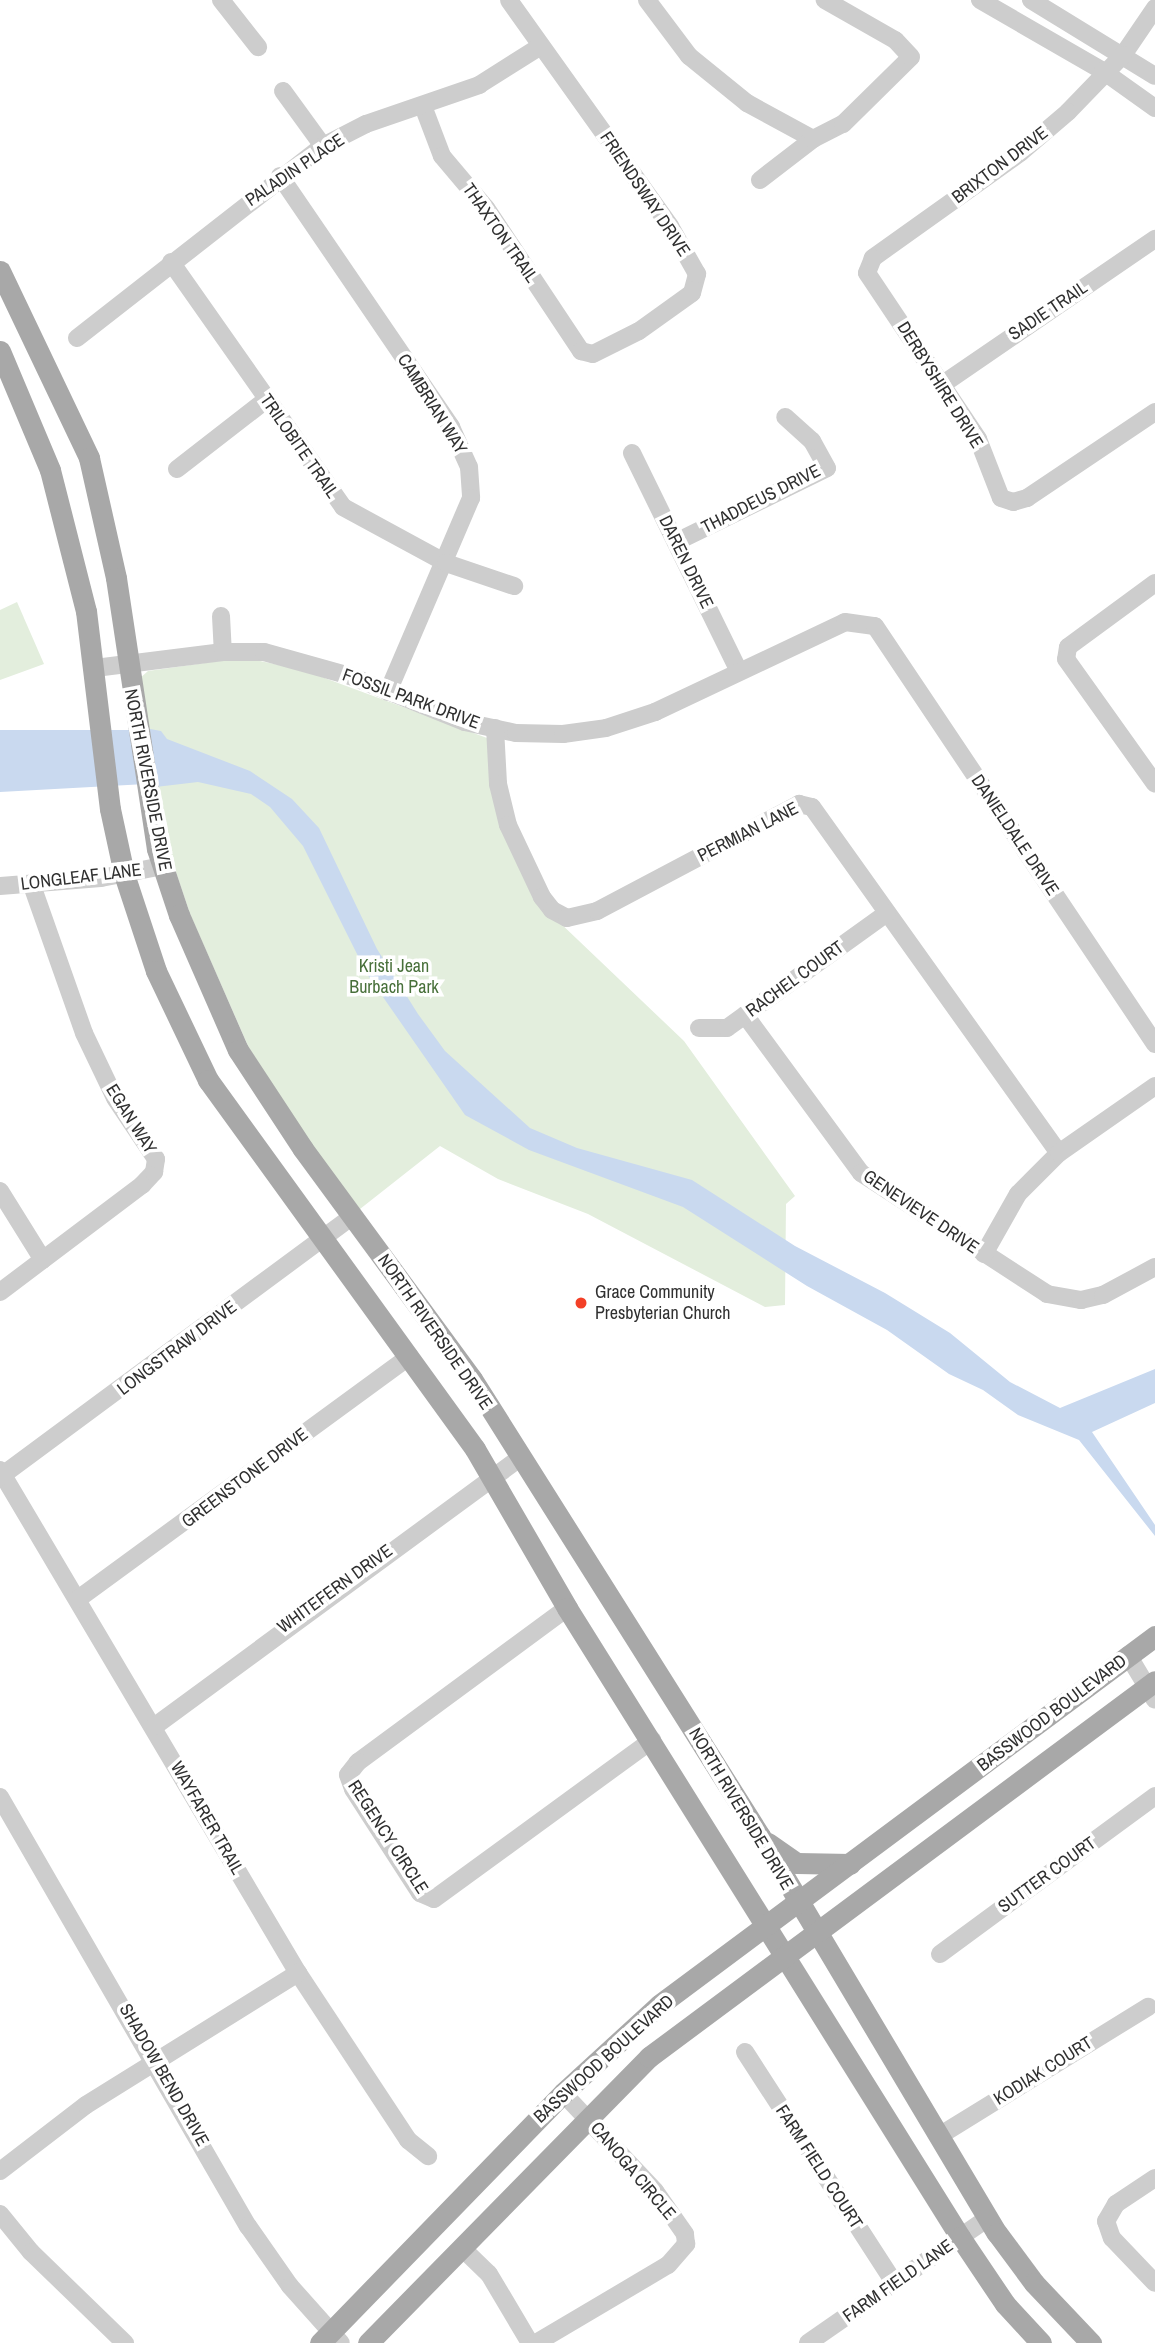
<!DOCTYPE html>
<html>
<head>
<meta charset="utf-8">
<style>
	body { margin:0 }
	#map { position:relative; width:1155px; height:2343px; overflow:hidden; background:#fff; font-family:"Archivo Narrow",sans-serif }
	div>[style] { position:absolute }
	.green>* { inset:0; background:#e3eedd }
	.water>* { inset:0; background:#c9d9ef }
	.minor>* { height:18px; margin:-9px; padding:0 9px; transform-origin:9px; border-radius:9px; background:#cdcdcd }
	.major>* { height:21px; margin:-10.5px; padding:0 10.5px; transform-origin:10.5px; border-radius:10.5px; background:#a8a8a8 }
	.dots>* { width:19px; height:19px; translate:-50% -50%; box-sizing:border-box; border:4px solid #fff; border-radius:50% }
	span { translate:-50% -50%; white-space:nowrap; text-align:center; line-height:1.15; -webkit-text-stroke:7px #fff; paint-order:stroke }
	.street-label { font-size:18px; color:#303030 }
	.park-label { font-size:18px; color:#48703a }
	.poi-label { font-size:18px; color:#303030 }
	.left { translate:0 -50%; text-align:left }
</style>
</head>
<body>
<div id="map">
	<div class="green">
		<div style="clip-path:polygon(17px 602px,44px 664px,0 680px,0 610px)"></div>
		<div style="clip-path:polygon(219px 661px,260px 661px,303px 670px,487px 738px,501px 829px,535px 899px,684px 1041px,795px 1196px,786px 1204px,785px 1305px,765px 1307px,588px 1214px,498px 1179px,440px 1146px,360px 1209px,314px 1148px,249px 1048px,190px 914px,168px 848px,139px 679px,148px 671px)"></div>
	</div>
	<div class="water">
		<div style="clip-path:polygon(134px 726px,161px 731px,167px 739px,250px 771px,292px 799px,319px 828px,377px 949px,418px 1014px,445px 1051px,530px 1128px,577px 1148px,692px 1180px,795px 1246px,885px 1293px,950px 1333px,1010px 1382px,1060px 1408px,1155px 1369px,1155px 1403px,1092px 1432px,1155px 1525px,1155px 1536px,1079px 1440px,1018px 1415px,983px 1390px,949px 1374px,887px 1330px,807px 1286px,683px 1207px,529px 1150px,465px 1115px,367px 974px,303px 846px,270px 807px,251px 794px,198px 782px,147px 788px,146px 784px,0 792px,0 730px,135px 730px)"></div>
	</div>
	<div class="minor">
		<div style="left:221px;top:0;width:60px;rotate:51.8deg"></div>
		<div style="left:647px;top:0;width:70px;rotate:53.1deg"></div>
		<div style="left:689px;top:56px;width:75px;rotate:39deg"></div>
		<div style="left:747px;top:103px;width:75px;rotate:28.6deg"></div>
		<div style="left:980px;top:0;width:142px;rotate:30deg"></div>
		<div style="left:1103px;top:71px;width:64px;rotate:35.4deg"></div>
		<div style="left:1031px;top:0;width:145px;rotate:31.5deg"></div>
		<div style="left:1155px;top:8px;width:57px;rotate:124.2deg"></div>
		<div style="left:1123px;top:55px;width:79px;rotate:134deg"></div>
		<div style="left:1068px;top:112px;width:63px;rotate:139.5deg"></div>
		<div style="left:1020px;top:153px;width:181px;rotate:144.5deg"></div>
		<div style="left:873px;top:258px;width:16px;rotate:112deg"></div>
		<div style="left:867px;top:273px;width:200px;rotate:56.2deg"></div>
		<div style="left:978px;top:439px;width:63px;rotate:68.7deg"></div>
		<div style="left:1001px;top:498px;width:13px;rotate:18deg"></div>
		<div style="left:1013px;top:502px;width:15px;rotate:-16deg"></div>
		<div style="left:1027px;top:498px;width:154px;rotate:-33.9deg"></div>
		<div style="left:283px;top:91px;width:68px;rotate:54deg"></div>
		<div style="left:423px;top:106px;width:53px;rotate:69.2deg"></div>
		<div style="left:442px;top:156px;width:68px;rotate:49.8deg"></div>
		<div style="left:486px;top:208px;width:172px;rotate:56.4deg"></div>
		<div style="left:581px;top:351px;width:12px;rotate:14deg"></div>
		<div style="left:593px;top:354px;width:51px;rotate:-26.6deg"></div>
		<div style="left:639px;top:331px;width:65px;rotate:-35.6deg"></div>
		<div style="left:692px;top:293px;width:20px;rotate:-75deg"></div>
		<div style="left:697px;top:274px;width:55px;rotate:-119.4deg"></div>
		<div style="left:670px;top:226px;width:277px;rotate:-125.5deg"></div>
		<div style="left:280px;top:176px;width:304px;rotate:55.7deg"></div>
		<div style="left:451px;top:427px;width:44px;rotate:65.8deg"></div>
		<div style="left:469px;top:467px;width:31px;rotate:86deg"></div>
		<div style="left:471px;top:498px;width:211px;rotate:113.2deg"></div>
		<div style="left:760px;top:180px;width:67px;rotate:-37.7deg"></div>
		<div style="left:813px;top:139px;width:34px;rotate:-27deg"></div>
		<div style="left:843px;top:124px;width:95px;rotate:-44.6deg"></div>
		<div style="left:911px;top:57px;width:23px;rotate:-133deg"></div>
		<div style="left:895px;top:40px;width:81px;rotate:-150.3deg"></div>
		<div style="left:171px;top:262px;width:299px;rotate:54.9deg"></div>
		<div style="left:343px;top:507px;width:117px;rotate:28.5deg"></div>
		<div style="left:446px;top:563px;width:72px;rotate:18.7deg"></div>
		<div style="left:77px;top:338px;width:312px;rotate:-38deg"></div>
		<div style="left:323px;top:146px;width:48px;rotate:-27.1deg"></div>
		<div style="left:366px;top:124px;width:120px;rotate:-19deg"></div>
		<div style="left:479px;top:85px;width:71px;rotate:-32.3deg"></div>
		<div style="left:943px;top:384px;width:257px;rotate:-34.4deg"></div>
		<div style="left:632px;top:453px;width:243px;rotate:63.9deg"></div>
		<div style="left:177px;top:469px;width:113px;rotate:-37.8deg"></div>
		<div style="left:676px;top:542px;width:168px;rotate:-26.1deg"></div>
		<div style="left:827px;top:468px;width:31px;rotate:-119deg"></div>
		<div style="left:812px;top:441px;width:36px;rotate:-138deg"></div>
		<div style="left:1155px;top:583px;width:108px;rotate:143.7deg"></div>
		<div style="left:1068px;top:647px;width:12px;rotate:99deg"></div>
		<div style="left:1066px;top:659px;width:153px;rotate:54.5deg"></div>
		<div style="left:221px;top:616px;width:36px;rotate:87deg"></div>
		<div style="left:95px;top:668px;width:129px;rotate:-7.1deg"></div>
		<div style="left:223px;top:652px;width:41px"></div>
		<div style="left:264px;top:652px;width:89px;rotate:15.6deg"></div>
		<div style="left:350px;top:676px;width:124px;rotate:21.8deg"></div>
		<div style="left:465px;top:722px;width:52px;rotate:12.2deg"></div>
		<div style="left:516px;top:733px;width:47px;rotate:1.2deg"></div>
		<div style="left:563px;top:734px;width:43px;rotate:-7.9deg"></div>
		<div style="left:606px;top:728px;width:52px;rotate:-18.1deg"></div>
		<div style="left:655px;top:712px;width:210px;rotate:-25.3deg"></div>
		<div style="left:845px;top:622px;width:30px;rotate:8deg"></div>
		<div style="left:875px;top:626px;width:503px;rotate:56.18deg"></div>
		<div style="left:495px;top:728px;width:56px;rotate:86.9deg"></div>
		<div style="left:498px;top:784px;width:42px;rotate:76.3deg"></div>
		<div style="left:508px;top:825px;width:80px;rotate:64.7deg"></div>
		<div style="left:542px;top:897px;width:16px;rotate:52deg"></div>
		<div style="left:552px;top:910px;width:17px;rotate:28deg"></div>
		<div style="left:567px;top:918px;width:31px;rotate:-13deg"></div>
		<div style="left:597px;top:911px;width:229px;rotate:-27.9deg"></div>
		<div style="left:799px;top:804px;width:13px;rotate:13deg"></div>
		<div style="left:812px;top:807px;width:425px;rotate:54.5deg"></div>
		<div style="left:0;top:886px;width:101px;rotate:-4.5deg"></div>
		<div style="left:101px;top:878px;width:62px;rotate:-11.1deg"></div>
		<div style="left:745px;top:1015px;width:196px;rotate:53.7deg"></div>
		<div style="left:861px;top:1173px;width:222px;rotate:33deg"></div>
		<div style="left:1047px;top:1294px;width:35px;rotate:10deg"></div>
		<div style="left:1081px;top:1300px;width:23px;rotate:-13deg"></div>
		<div style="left:1103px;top:1295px;width:59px;rotate:-28.3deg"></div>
		<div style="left:699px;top:1028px;width:28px"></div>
		<div style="left:727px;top:1028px;width:197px;rotate:-35.7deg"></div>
		<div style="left:0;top:1191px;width:81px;rotate:58.1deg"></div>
		<div style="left:984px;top:1254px;width:69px;rotate:-60.5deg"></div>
		<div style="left:1018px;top:1194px;width:58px;rotate:-45deg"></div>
		<div style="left:1059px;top:1153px;width:117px;rotate:-34.9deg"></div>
		<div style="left:0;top:1292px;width:178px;rotate:-37deg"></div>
		<div style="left:142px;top:1185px;width:18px;rotate:-47deg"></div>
		<div style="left:154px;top:1172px;width:13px;rotate:-81deg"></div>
		<div style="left:156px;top:1159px;width:73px;rotate:-123.9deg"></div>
		<div style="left:115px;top:1098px;width:72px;rotate:-115.5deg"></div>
		<div style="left:84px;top:1033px;width:157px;rotate:-109.4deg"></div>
		<div style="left:0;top:1470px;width:585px;rotate:59.36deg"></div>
		<div style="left:298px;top:1973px;width:200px;rotate:56.6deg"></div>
		<div style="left:408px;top:2140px;width:26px;rotate:39deg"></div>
		<div style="left:0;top:1477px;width:439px;rotate:-36.5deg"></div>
		<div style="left:78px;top:1599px;width:411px;rotate:-36.2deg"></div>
		<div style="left:567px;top:1608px;width:260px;rotate:143.6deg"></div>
		<div style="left:358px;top:1762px;width:16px;rotate:128deg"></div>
		<div style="left:348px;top:1775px;width:15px;rotate:70deg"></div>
		<div style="left:353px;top:1789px;width:124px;rotate:57.2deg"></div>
		<div style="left:420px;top:1893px;width:15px;rotate:23deg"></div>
		<div style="left:434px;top:1899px;width:270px;rotate:-36.1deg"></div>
		<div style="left:1128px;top:1655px;width:52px;rotate:59deg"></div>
		<div style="left:155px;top:1726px;width:453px;rotate:-36.3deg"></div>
		<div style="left:0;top:1797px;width:496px;rotate:60deg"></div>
		<div style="left:248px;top:2226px;width:73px;rotate:55deg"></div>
		<div style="left:290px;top:2286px;width:76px;rotate:48.2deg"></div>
		<div style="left:940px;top:1954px;width:267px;rotate:-36.3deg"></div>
		<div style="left:745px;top:2052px;width:274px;rotate:57.1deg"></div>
		<div style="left:939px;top:2136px;width:246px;rotate:-31.7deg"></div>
		<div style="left:0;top:2171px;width:108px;rotate:-37.5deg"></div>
		<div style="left:86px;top:2105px;width:250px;rotate:-31.9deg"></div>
		<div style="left:1155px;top:2178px;width:47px;rotate:146.3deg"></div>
		<div style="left:1116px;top:2204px;width:20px;rotate:120deg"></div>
		<div style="left:1106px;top:2221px;width:18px;rotate:71deg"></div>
		<div style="left:1112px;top:2238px;width:62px;rotate:46.3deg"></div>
		<div style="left:0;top:2214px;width:49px;rotate:50.8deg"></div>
		<div style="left:31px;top:2252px;width:131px;rotate:44.1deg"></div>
		<div style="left:462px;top:2248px;width:37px;rotate:44deg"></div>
		<div style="left:489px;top:2274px;width:80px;rotate:59.3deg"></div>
		<div style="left:536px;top:2343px;width:153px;rotate:-30.6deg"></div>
		<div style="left:668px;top:2265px;width:28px;rotate:-49deg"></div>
		<div style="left:686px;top:2244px;width:10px;rotate:-96deg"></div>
		<div style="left:685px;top:2234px;width:52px;rotate:-124.9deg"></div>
		<div style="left:655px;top:2191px;width:134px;rotate:-133.2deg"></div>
		<div style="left:808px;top:2343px;width:219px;rotate:-34.8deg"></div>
	</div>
	<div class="major">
		<div style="left:0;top:271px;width:207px;rotate:64.5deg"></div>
		<div style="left:89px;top:458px;width:123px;rotate:77.3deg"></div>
		<div style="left:116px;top:578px;width:274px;rotate:81.4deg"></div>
		<div style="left:157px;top:849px;width:70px;rotate:71.6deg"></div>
		<div style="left:179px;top:915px;width:147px;rotate:66.4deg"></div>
		<div style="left:238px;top:1050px;width:118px;rotate:56.7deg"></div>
		<div style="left:303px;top:1149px;width:285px;rotate:53.7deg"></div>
		<div style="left:472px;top:1379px;width:540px;rotate:57.78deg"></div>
		<div style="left:760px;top:1836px;width:462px;rotate:59.2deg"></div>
		<div style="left:997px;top:2233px;width:62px;rotate:53.5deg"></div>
		<div style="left:1034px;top:2283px;width:83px;rotate:46.5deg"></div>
		<div style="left:0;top:351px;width:129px;rotate:67.2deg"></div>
		<div style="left:50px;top:470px;width:146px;rotate:75.7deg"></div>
		<div style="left:86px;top:611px;width:199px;rotate:83.1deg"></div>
		<div style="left:110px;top:809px;width:66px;rotate:77.8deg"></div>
		<div style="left:124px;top:874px;width:102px;rotate:71.7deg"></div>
		<div style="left:156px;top:971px;width:121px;rotate:64.5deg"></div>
		<div style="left:208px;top:1080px;width:455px;rotate:54.1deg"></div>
		<div style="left:475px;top:1449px;width:184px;rotate:59.9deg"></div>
		<div style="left:567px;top:1608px;width:742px;rotate:58deg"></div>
		<div style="left:960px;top:2237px;width:81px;rotate:56.1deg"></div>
		<div style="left:1005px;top:2304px;width:53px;rotate:47.3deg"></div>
		<div style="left:768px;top:1843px;width:35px;rotate:35deg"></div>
		<div style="left:797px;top:1863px;width:53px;rotate:1.1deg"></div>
		<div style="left:320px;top:2343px;width:349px;rotate:-45.8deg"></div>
		<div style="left:563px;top:2093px;width:130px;rotate:-42.5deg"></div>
		<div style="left:659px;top:2005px;width:618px;rotate:-36.65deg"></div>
		<div style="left:368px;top:2343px;width:401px;rotate:-45.5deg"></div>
		<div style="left:649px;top:2057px;width:630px;rotate:-36.62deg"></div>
	</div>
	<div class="dots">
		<div style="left:581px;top:1303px;background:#f34027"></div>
	</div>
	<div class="street-label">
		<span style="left:1000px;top:165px;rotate:-37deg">BRIXTON DRIVE</span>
		<span style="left:295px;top:170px;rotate:-34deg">PALADIN PLACE</span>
		<span style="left:645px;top:194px;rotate:56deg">FRIENDSWAY DRIVE</span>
		<span style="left:500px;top:233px;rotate:55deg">THAXTON TRAIL</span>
		<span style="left:1048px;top:311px;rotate:-34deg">SADIE TRAIL</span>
		<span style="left:940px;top:385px;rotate:58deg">DERBYSHIRE DRIVE</span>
		<span style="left:432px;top:404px;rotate:58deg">CAMBRIAN WAY</span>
		<span style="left:299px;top:446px;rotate:55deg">TRILOBITE TRAIL</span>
		<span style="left:761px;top:499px;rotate:-27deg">THADDEUS DRIVE</span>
		<span style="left:686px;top:562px;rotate:64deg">DAREN DRIVE</span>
		<span style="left:411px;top:699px;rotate:20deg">FOSSIL PARK DRIVE</span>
		<span style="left:148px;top:780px;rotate:79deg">NORTH RIVERSIDE DRIVE</span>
		<span style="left:748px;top:832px;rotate:-27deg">PERMIAN LANE</span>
		<span style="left:1015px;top:835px;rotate:56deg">DANIELDALE DRIVE</span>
		<span style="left:81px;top:877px;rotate:-7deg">LONGLEAF LANE</span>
		<span style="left:795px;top:979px;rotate:-36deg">RACHEL COURT</span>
		<span style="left:131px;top:1119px;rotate:58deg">EGAN WAY</span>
		<span style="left:921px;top:1212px;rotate:34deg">GENEVIEVE DRIVE</span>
		<span style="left:435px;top:1332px;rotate:55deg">NORTH RIVERSIDE DRIVE</span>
		<span style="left:177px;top:1348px;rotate:-37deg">LONGSTRAW DRIVE</span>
		<span style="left:245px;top:1478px;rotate:-37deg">GREENSTONE DRIVE</span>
		<span style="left:335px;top:1589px;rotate:-36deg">WHITEFERN DRIVE</span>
		<span style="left:1052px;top:1713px;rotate:-37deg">BASSWOOD BOULEVARD</span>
		<span style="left:741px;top:1809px;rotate:59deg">NORTH RIVERSIDE DRIVE</span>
		<span style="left:207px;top:1818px;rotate:60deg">WAYFARER TRAIL</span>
		<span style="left:388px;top:1837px;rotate:57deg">REGENCY CIRCLE</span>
		<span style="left:1047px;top:1875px;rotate:-36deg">SUTTER COURT</span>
		<span style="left:604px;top:2059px;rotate:-42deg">BASSWOOD BOULEVARD</span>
		<span style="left:1043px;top:2071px;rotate:-32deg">KODIAK COURT</span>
		<span style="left:164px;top:2075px;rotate:60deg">SHADOW BEND DRIVE</span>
		<span style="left:819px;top:2167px;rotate:57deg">FARM FIELD COURT</span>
		<span style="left:633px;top:2171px;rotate:50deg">CANOGA CIRCLE</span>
		<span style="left:898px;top:2281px;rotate:-35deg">FARM FIELD LANE</span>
	</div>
	<div class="park-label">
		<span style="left:394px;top:977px">Kristi Jean<br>Burbach Park</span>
	</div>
	<div class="poi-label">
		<span class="left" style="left:595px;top:1303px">Grace Community<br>Presbyterian Church</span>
	</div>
</div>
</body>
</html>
